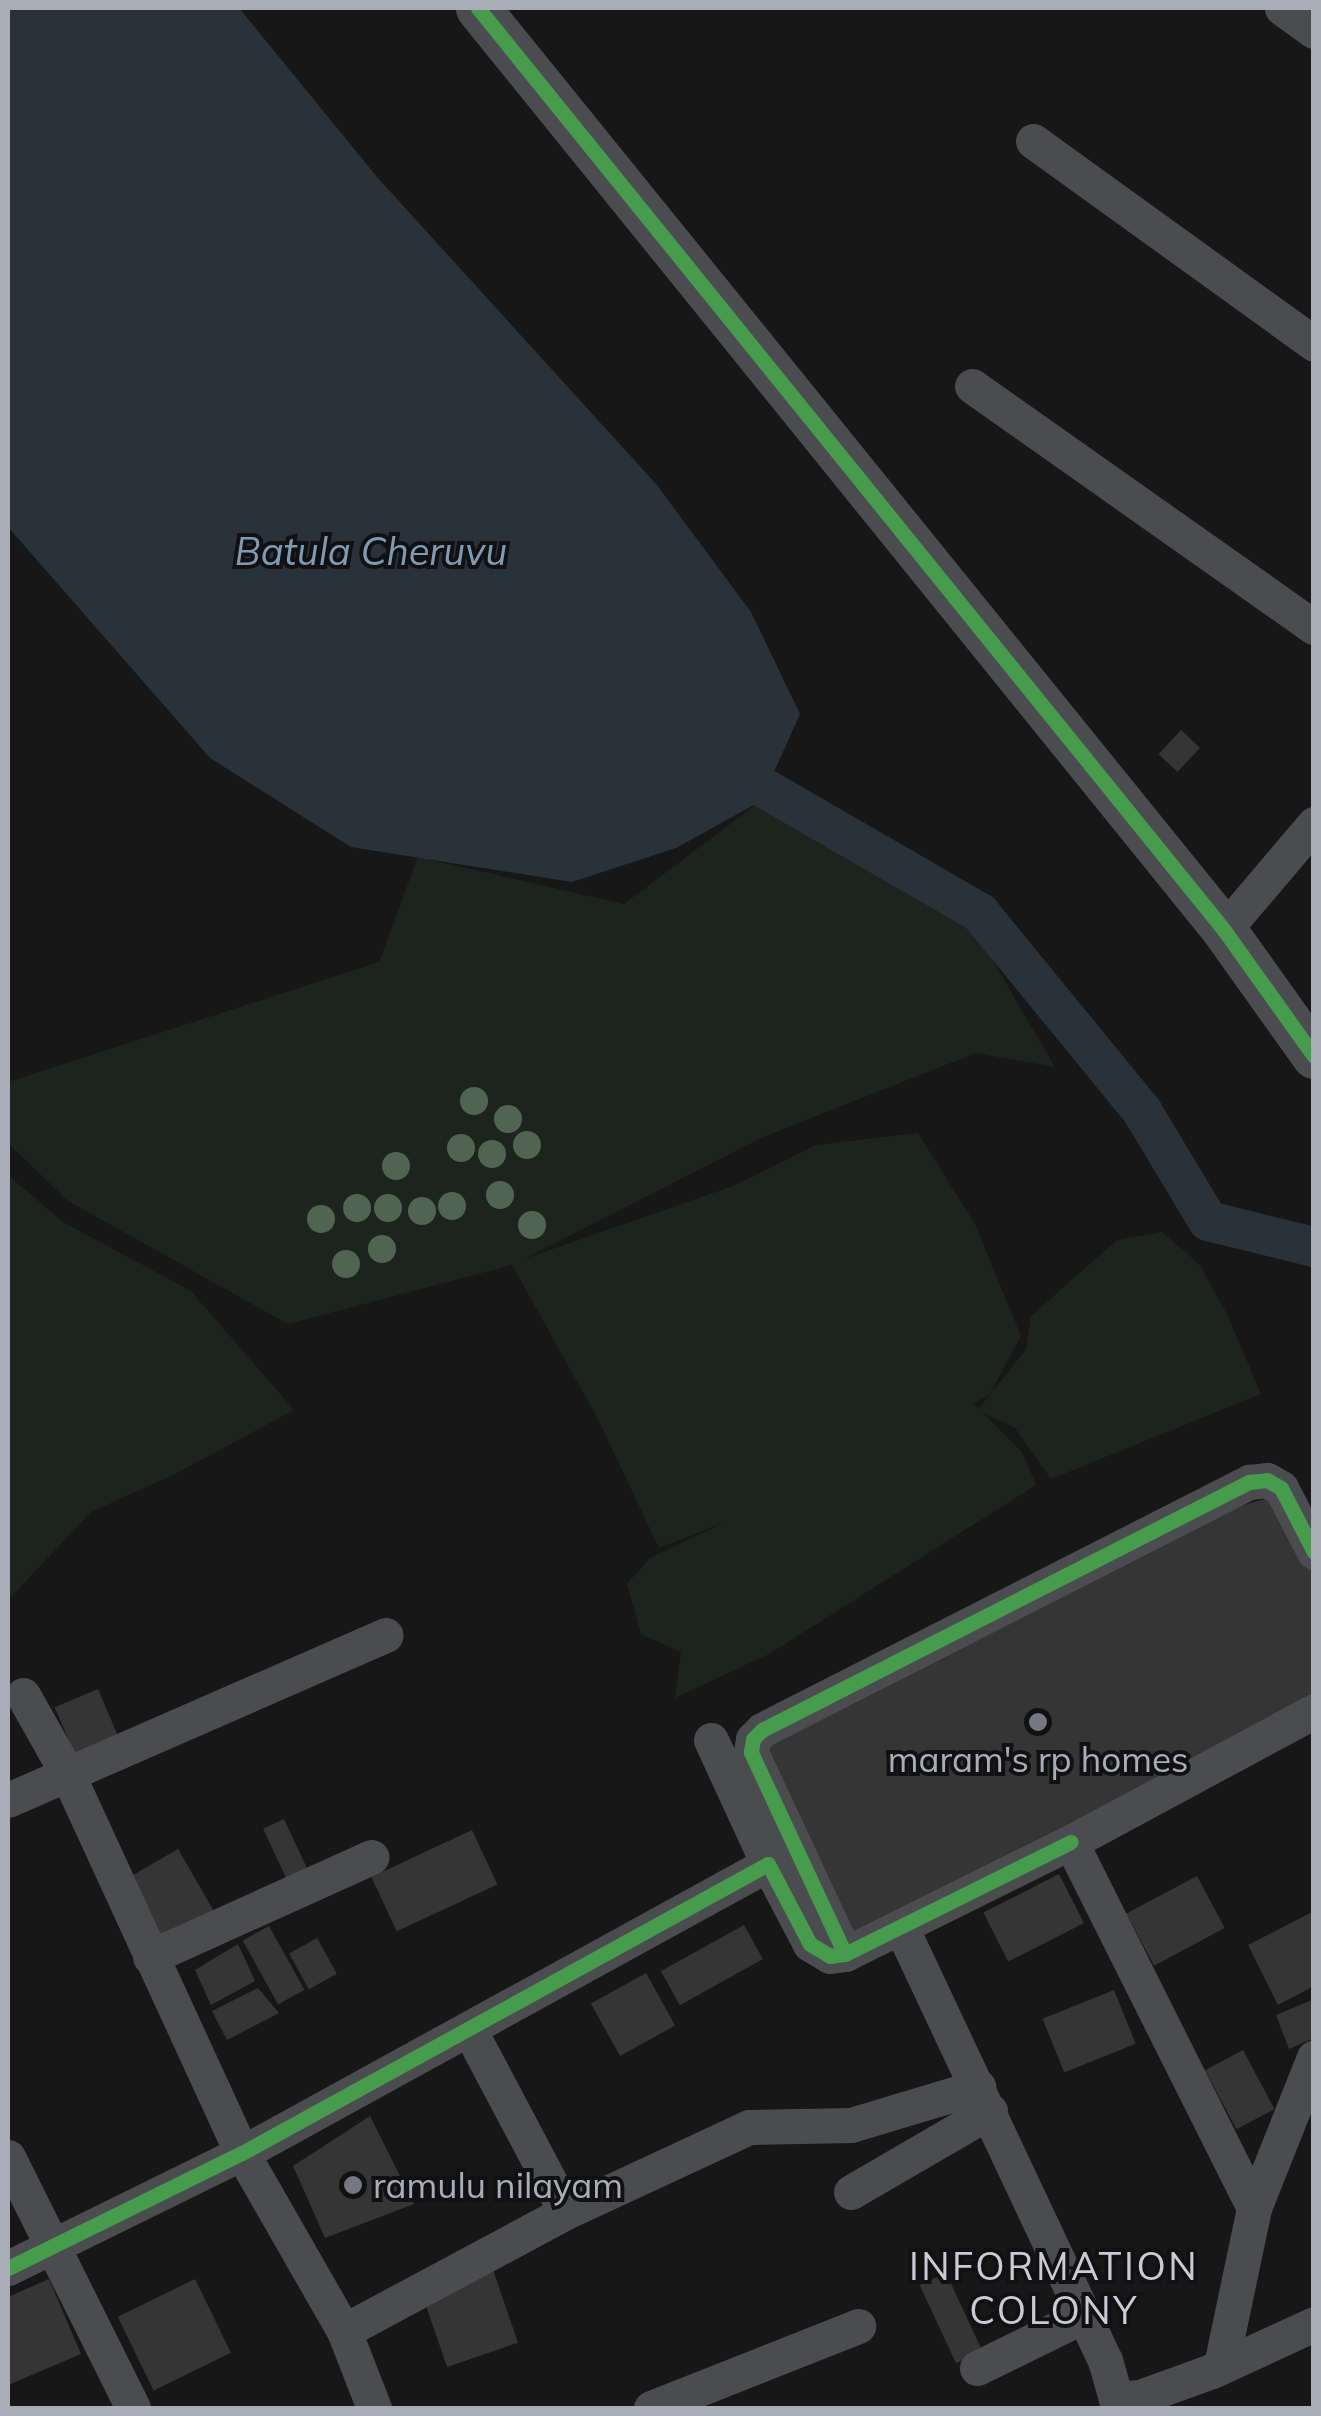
<!DOCTYPE html>
<html>
<head>
<meta charset="utf-8">
<style>
	body { margin:0 }
	#map { position:relative; width:1321px; height:2416px; overflow:hidden; background:#171717; font-family:Mulish,sans-serif }
	div>[style] { position:absolute }
	.green>* { inset:0; background:#1d241e }
	.water>* { inset:0; background:#2a3239 }
	.canal>* { height:40px; margin:-20px; padding:0 20px; transform-origin:20px; border-radius:20px; background:#2a3239 }
	.building>* { inset:0; background:#353536; transform-origin:0 0 }
	.minor>* { height:35px; margin:-17.5px; padding:0 17.5px; transform-origin:17.5px; border-radius:17.5px; background:#4b4c50 }
	.tertiary>* { height:45px; margin:-22.5px; padding:0 22.5px; transform-origin:22.5px; border-radius:22.5px; background:#4b4c50 }
	.cycleway>* { height:15px; margin:-7.5px; padding:0 7.5px; transform-origin:7.5px; border-radius:7.5px; background:#469c4c }
	.trees>* { width:28px; height:28px; margin:-14px; border-radius:50%; background:#506451 }
	.dots>* { width:28px; height:28px; translate:-50% -50%; box-sizing:border-box; border:5px solid #111113; border-radius:50% }
	span { translate:-50% -50%; white-space:nowrap; text-align:center; line-height:1.15; -webkit-text-stroke:8px #111113; paint-order:stroke }
	.poi-label { font-size:35px; color:#a8adb8 }
	.left { translate:0 -50%; text-align:left }
	.water-label { font-size:38px; color:#7f9bb3; font-style:italic }
	.neighbourhood-label { font-size:38px; color:#c9ccd4; letter-spacing:2.5px }
	.frame { position:absolute; inset:0; border:10px solid #a8adb8; pointer-events:none }
</style>
</head>
<body>
<div id="map">
	<div class="green">
		<div style="clip-path:polygon(761px 801px,956px 898px,1055px 1067px,976px 1053px,763px 1137px,524px 1259px,733px 1186px,816px 1145px,918px 1133px,975px 1224px,1021px 1336px,990px 1394px,973px 1404px,978px 1409px,1026px 1350px,1031px 1316px,1117px 1240px,1162px 1232px,1200px 1265px,1227px 1314px,1261px 1394px,1051px 1479px,1015px 1428px,982px 1412px,1022px 1452px,1036px 1485px,769px 1654px,675px 1698px,681px 1652px,641px 1634px,627px 1584px,650px 1558px,725px 1522px,659px 1548px,598px 1419px,512px 1265px,288px 1324px,68px 1201px,8px 1143px,8px 1082px,379px 962px,418px 857px,624px 904px)"></div>
		<div style="clip-path:polygon(8px 1175px,63px 1222px,191px 1291px,294px 1410px,175px 1474px,91px 1512px,8px 1600px)"></div>
	</div>
	<div class="water">
		<div style="clip-path:polygon(8px 8px,239px 8px,377px 177px,656px 484px,751px 612px,800px 714px,761px 801px,676px 848px,572px 882px,351px 847px,210px 758px,8px 527px)"></div>
	</div>
	<div class="canal">
		<div style="left:738px;top:773px;width:280px;rotate:30deg"></div>
		<div style="left:980px;top:913px;width:256px;rotate:50.7deg"></div>
		<div style="left:1142px;top:1111px;width:128px;rotate:59deg"></div>
		<div style="left:1208px;top:1221px;width:109px;rotate:13.8deg"></div>
	</div>
	<div class="building">
		<div style="left:1181px;top:730px;width:26px;height:33px;rotate:43deg"></div>
		<div style="clip-path:polygon(1271px 1497px,1314px 1566px,1314px 1698px,845px 1954px,761px 1747px,1199px 1518px)"></div>
		<div style="left:98px;top:1689px;width:60px;height:47px;rotate:67deg"></div>
		<div style="left:284px;top:1819px;width:56px;height:23px;rotate:65deg"></div>
		<div style="left:472px;top:1830px;width:60px;height:111px;rotate:65deg"></div>
		<div style="left:178px;top:1849px;width:75px;height:58px;rotate:60deg"></div>
		<div style="left:1059px;top:1874px;width:55px;height:85px;rotate:63deg"></div>
		<div style="left:1197px;top:1876px;width:59px;height:80px;rotate:62deg"></div>
		<div style="clip-path:polygon(1314px 1911px,1314px 1986px,1278px 2005px,1248px 1945px)"></div>
		<div style="left:744px;top:1925px;width:39px;height:95px;rotate:61deg"></div>
		<div style="left:269px;top:1926px;width:73px;height:30px;rotate:61deg"></div>
		<div style="left:317px;top:1938px;width:41px;height:32px;rotate:61deg"></div>
		<div style="clip-path:polygon(238px 1944px,255px 1981px,211px 2005px,195px 1970px)"></div>
		<div style="left:646px;top:1973px;width:60px;height:63px;rotate:61deg"></div>
		<div style="clip-path:polygon(258px 1988px,279px 2013px,227px 2040px,212px 2011px)"></div>
		<div style="left:1114px;top:1990px;width:58px;height:77px;rotate:68deg"></div>
		<div style="clip-path:polygon(1314px 1999px,1314px 2038px,1289px 2049px,1276px 2015px)"></div>
		<div style="left:1243px;top:2050px;width:67px;height:43px;rotate:62deg"></div>
		<div style="clip-path:polygon(370px 2116px,414px 2204px,325px 2238px,293px 2166px)"></div>
		<div style="left:492px;top:2267px;width:80px;height:75px;rotate:71deg"></div>
		<div style="left:946px;top:2273px;width:86px;height:29px;rotate:65deg"></div>
		<div style="clip-path:polygon(49px 2279px,81px 2354px,8px 2385px,8px 2297px)"></div>
		<div style="left:195px;top:2279px;width:82px;height:86px;rotate:64deg"></div>
	</div>
	<div class="minor">
		<div style="left:1282px;top:8px;width:39px;rotate:36deg"></div>
		<div style="left:1033px;top:141px;width:347px;rotate:35.8deg"></div>
		<div style="left:972px;top:386px;width:418px;rotate:35.2deg"></div>
		<div style="left:1224px;top:930px;width:139px;rotate:-49.7deg"></div>
		<div style="left:23px;top:1695px;width:92px;rotate:60.6deg"></div>
		<div style="left:68px;top:1775px;width:416px;rotate:65.3deg"></div>
		<div style="left:242px;top:2153px;width:205px;rotate:60.2deg"></div>
		<div style="left:344px;top:2331px;width:83px;rotate:68.7deg"></div>
		<div style="left:711px;top:1740px;width:136px;rotate:65.3deg"></div>
		<div style="left:8px;top:1800px;width:412px;rotate:-23.6deg"></div>
		<div style="left:901px;top:1927px;width:479px;rotate:64.8deg"></div>
		<div style="left:1105px;top:2360px;width:41px;rotate:74.2deg"></div>
		<div style="left:1116px;top:2399px;width:24px;rotate:-5deg"></div>
		<div style="left:1140px;top:2397px;width:77px;rotate:-19.9deg"></div>
		<div style="left:1212px;top:2371px;width:112px;rotate:-24.7deg"></div>
		<div style="left:845px;top:1954px;width:223px;rotate:-115deg"></div>
		<div style="left:751px;top:1752px;width:13px;rotate:-81deg"></div>
		<div style="left:753px;top:1739px;width:13px;rotate:-45deg"></div>
		<div style="left:762px;top:1730px;width:547px;rotate:-26.99deg"></div>
		<div style="left:1249px;top:1482px;width:18px;rotate:-6deg"></div>
		<div style="left:1267px;top:1480px;width:16px;rotate:30deg"></div>
		<div style="left:1281px;top:1488px;width:72px;rotate:62.7deg"></div>
		<div style="left:150px;top:1957px;width:243px;rotate:-24.3deg"></div>
		<div style="left:469px;top:2029px;width:207px;rotate:62.1deg"></div>
		<div style="left:8px;top:2157px;width:280px;rotate:63.5deg"></div>
		<div style="left:851px;top:2192px;width:161px;rotate:-30.2deg"></div>
		<div style="left:1254px;top:2208px;width:409px;rotate:-116.6deg"></div>
		<div style="left:1071px;top:1842px;width:276px;rotate:-28.3deg"></div>
		<div style="left:8px;top:2268px;width:261px;rotate:-26.2deg"></div>
		<div style="left:242px;top:2153px;width:600px;rotate:-28.79deg"></div>
		<div style="left:768px;top:1864px;width:90px;rotate:62.3deg"></div>
		<div style="left:810px;top:1944px;width:23px;rotate:31deg"></div>
		<div style="left:830px;top:1956px;width:15px;rotate:-8deg"></div>
		<div style="left:845px;top:1954px;width:252px;rotate:-26.4deg"></div>
		<div style="left:344px;top:2331px;width:252px;rotate:-28.2deg"></div>
		<div style="left:566px;top:2212px;width:202px;rotate:-24.9deg"></div>
		<div style="left:749px;top:2127px;width:102px;rotate:-1.1deg"></div>
		<div style="left:851px;top:2125px;width:133px;rotate:-16.7deg"></div>
		<div style="left:1221px;top:2365px;width:160px;rotate:-78.1deg"></div>
		<div style="left:1254px;top:2208px;width:162px;rotate:-68.3deg"></div>
		<div style="left:977px;top:2368px;width:118px;rotate:-26.1deg"></div>
		<div style="left:651px;top:2408px;width:223px;rotate:-21.6deg"></div>
	</div>
	<div class="tertiary">
		<div style="left:478px;top:8px;width:1186px;rotate:51.02deg"></div>
		<div style="left:1224px;top:930px;width:155px;rotate:54.5deg"></div>
	</div>
	<div class="cycleway">
		<div style="left:478px;top:8px;width:1186px;rotate:51.02deg"></div>
		<div style="left:1224px;top:930px;width:155px;rotate:54.5deg"></div>
		<div style="left:845px;top:1954px;width:223px;rotate:-115deg"></div>
		<div style="left:751px;top:1752px;width:13px;rotate:-81deg"></div>
		<div style="left:753px;top:1739px;width:13px;rotate:-45deg"></div>
		<div style="left:762px;top:1730px;width:547px;rotate:-26.99deg"></div>
		<div style="left:1249px;top:1482px;width:18px;rotate:-6deg"></div>
		<div style="left:1267px;top:1480px;width:16px;rotate:30deg"></div>
		<div style="left:1281px;top:1488px;width:72px;rotate:62.7deg"></div>
		<div style="left:8px;top:2268px;width:261px;rotate:-26.2deg"></div>
		<div style="left:242px;top:2153px;width:600px;rotate:-28.79deg"></div>
		<div style="left:768px;top:1864px;width:90px;rotate:62.3deg"></div>
		<div style="left:810px;top:1944px;width:23px;rotate:31deg"></div>
		<div style="left:830px;top:1956px;width:15px;rotate:-8deg"></div>
		<div style="left:845px;top:1954px;width:252px;rotate:-26.4deg"></div>
	</div>
	<div class="trees">
		<div style="left:474px;top:1101px"></div>
		<div style="left:508px;top:1119px"></div>
		<div style="left:527px;top:1145px"></div>
		<div style="left:461px;top:1148px"></div>
		<div style="left:492px;top:1154px"></div>
		<div style="left:396px;top:1166px"></div>
		<div style="left:500px;top:1195px"></div>
		<div style="left:452px;top:1206px"></div>
		<div style="left:357px;top:1208px"></div>
		<div style="left:388px;top:1208px"></div>
		<div style="left:422px;top:1211px"></div>
		<div style="left:321px;top:1219px"></div>
		<div style="left:532px;top:1225px"></div>
		<div style="left:382px;top:1249px"></div>
		<div style="left:346px;top:1264px"></div>
	</div>
	<div class="dots">
		<div style="left:1038px;top:1722px;background:#757880"></div>
		<div style="left:353px;top:2185px;background:#757880"></div>
	</div>
	<div class="poi-label">
		<span style="left:1038px;top:1759px">maram's rp homes</span>
		<span class="left" style="left:373px;top:2185px">ramulu nilayam</span>
	</div>
	<div class="water-label">
		<span style="left:371px;top:552px">Batula Cheruvu</span>
	</div>
	<div class="neighbourhood-label">
		<span style="left:1054px;top:2289px">INFORMATION<br>COLONY</span>
	</div>
	<div class="frame"></div>
</div>
</body>
</html>
